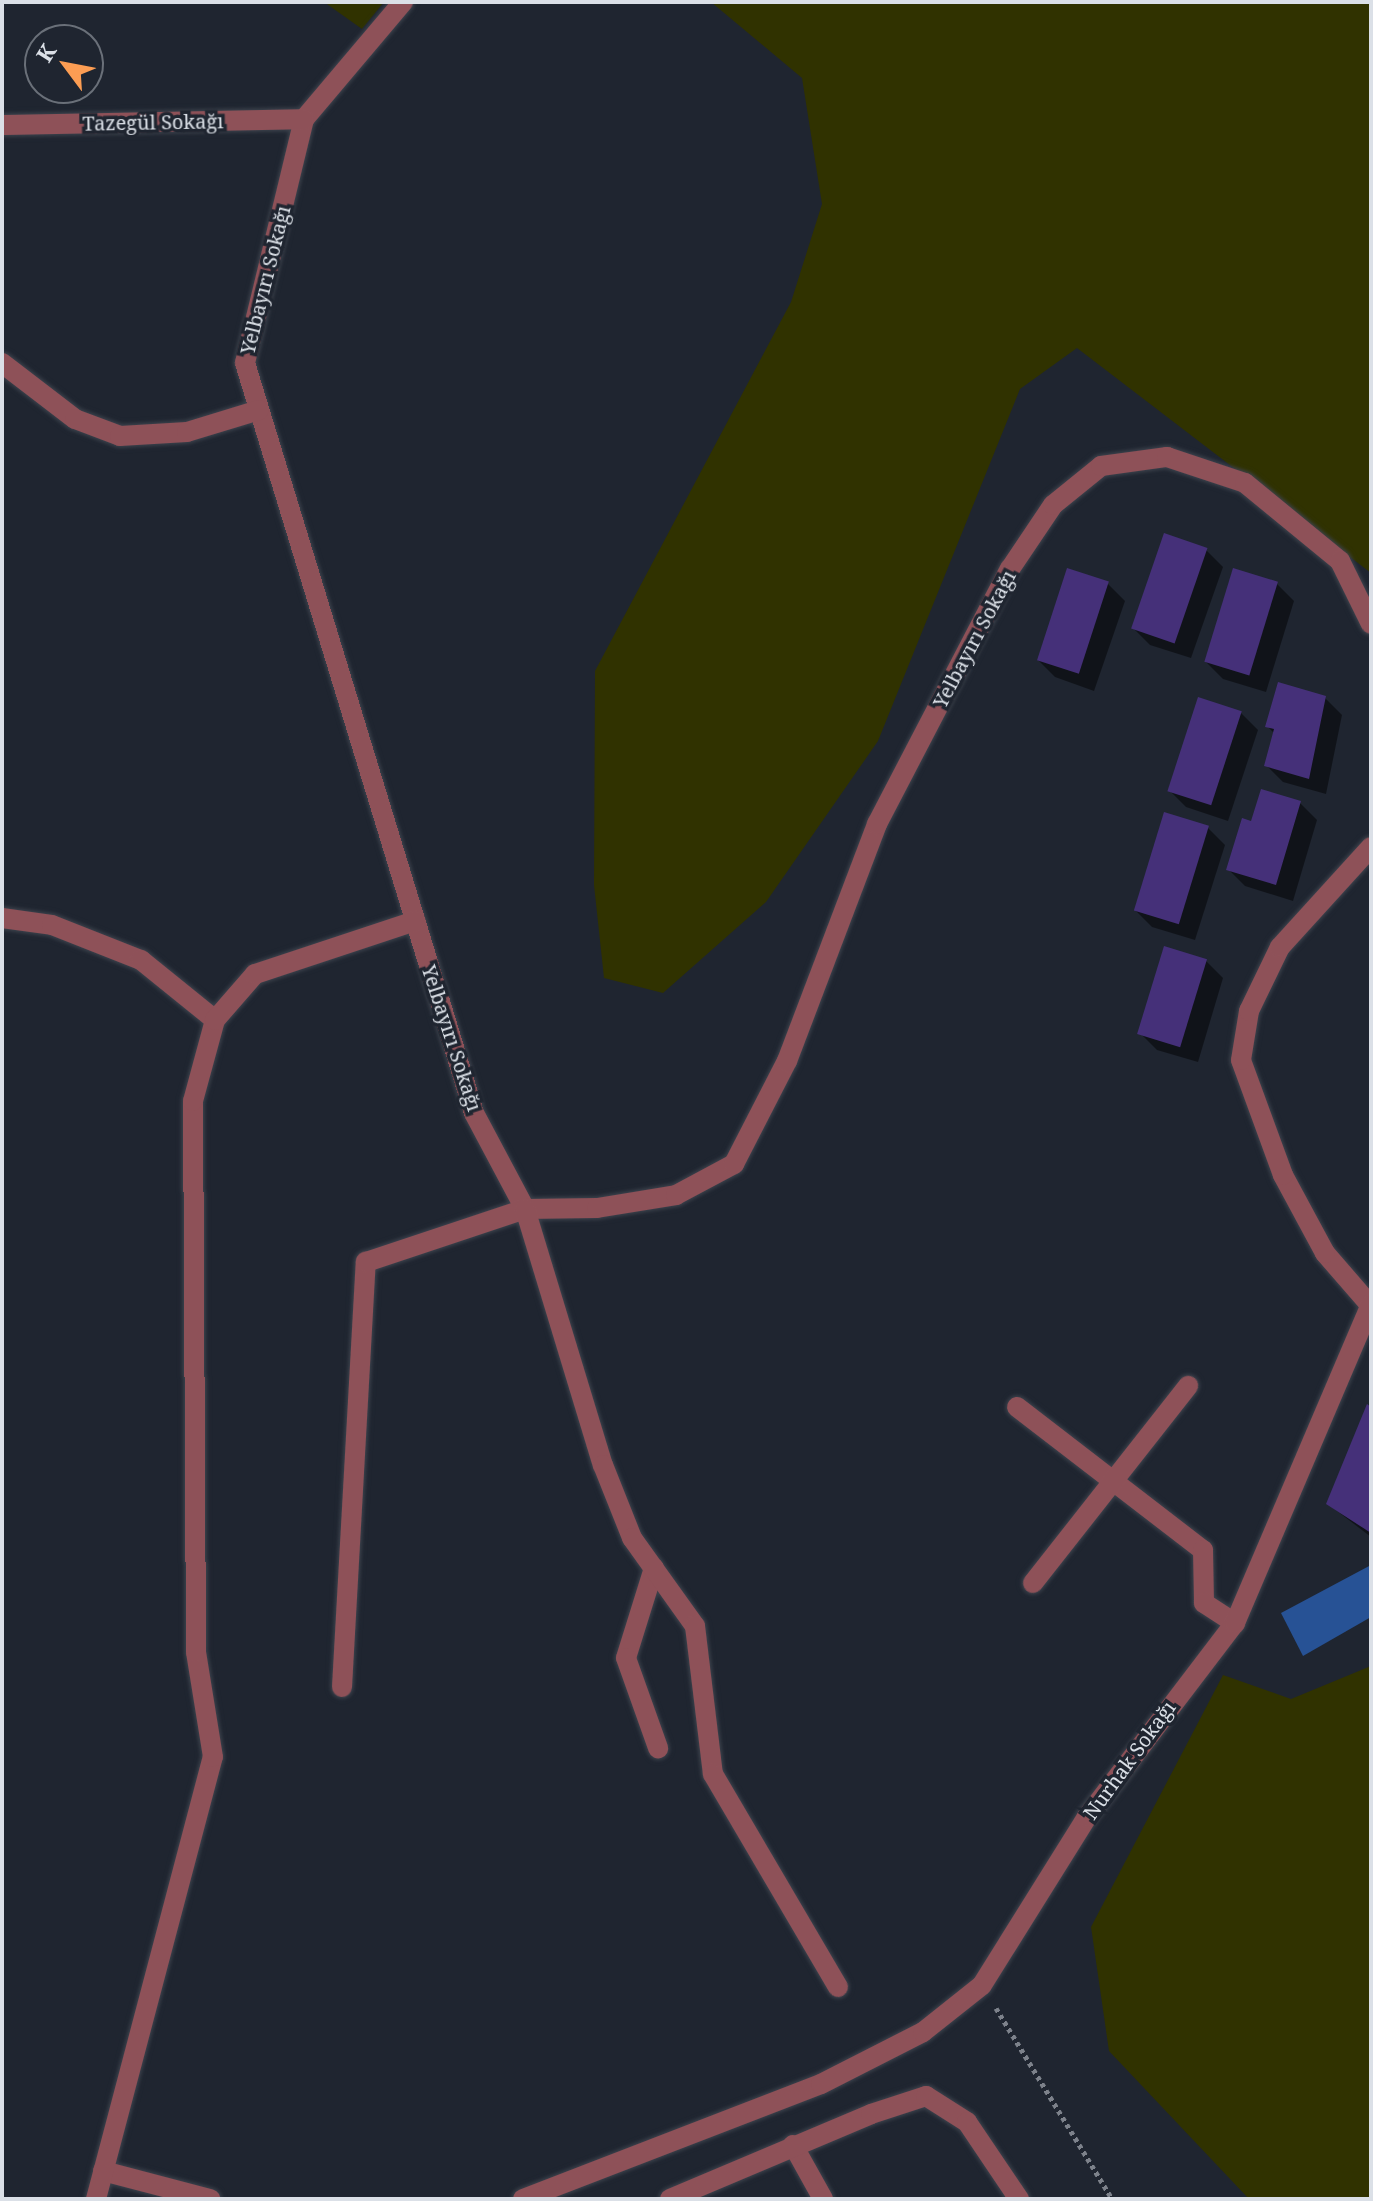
<!DOCTYPE html>
<html>
<head>
<meta charset="utf-8">
<style>
	body { margin:0 }
	#map { position:relative; width:1373px; height:2201px; overflow:hidden; background:#1f2530; font-family:"Noto Serif",serif }
	div>[style] { position:absolute }
	.green>* { inset:0; background:#303200 }
	.water>* { inset:0; background:#275295 }
	.shadow>* { inset:0; background:#0007 }
	.building>* { inset:0; background:#453079; transform-origin:0 0 }
	.path>* { height:5px; margin-top:-2.5px; transform-origin:0; background:repeating-linear-gradient(90deg,#7d828b 0 4px,transparent 0 8px) }
	.roads { filter:drop-shadow(0 0 2px #3d434d) drop-shadow(0 0 2px #3d434d) }
	.lane>* { height:20px; margin:-10px; padding:0 10px; transform-origin:10px; border-radius:10px; background:#8e5158 }
	.street>* { height:20px; margin:-10px; padding:0 10px; transform-origin:10px; border-radius:10px; background:#8e5158 }
	span { translate:-50% -50%; white-space:nowrap; text-align:center; line-height:1.15; -webkit-text-stroke:7px #1f2530; paint-order:stroke }
	.street-label { font-size:20px; color:#dbe0e7 }
	.frame { position:absolute; inset:0; border:4px solid #dbe0e7; pointer-events:none }
	.north { position:absolute; left:24px; top:24px; width:80px; height:80px; box-sizing:border-box; background:#1f2530; border:2px solid #6a7079; border-radius:50%; rotate:302deg; font-size:22px; font-weight:700; line-height:32px; text-align:center; color:#dbe0e7 }
	.north::after { content:''; display:block; margin:auto; width:28px; height:36px; background:#fc9d53; clip-path:polygon(50% 0,100% 100%,50% 72%,0 100%) }
</style>
</head>
<body>
<div id="map">
	<div class="green">
		<div style="clip-path:polygon(324px 2px,384px 2px,362px 29px)"></div>
		<div style="clip-path:polygon(711px 2px,1371px 2px,1371px 573px,1077px 348px,1020px 389px,878px 741px,766px 902px,663px 993px,604px 978px,594px 885px,595px 671px,791px 302px,822px 204px,802px 78px)"></div>
		<div style="clip-path:polygon(1371px 1666px,1371px 2199px,1249px 2199px,1109px 2051px,1091px 1927px,1223px 1675px,1291px 1699px)"></div>
	</div>
	<div class="water">
		<div style="clip-path:polygon(1371px 1565px,1371px 1617px,1303px 1656px,1281px 1613px)"></div>
	</div>
	<div class="shadow">
		<div style="clip-path:polygon(1206px 550px,1223px 567px,1191px 658px,1150px 645px,1133px 628px)"></div>
		<div style="clip-path:polygon(1108px 584px,1125px 601px,1094px 691px,1055px 677px,1038px 660px)"></div>
		<div style="clip-path:polygon(1277px 584px,1294px 601px,1266px 692px,1223px 679px,1206px 662px)"></div>
		<div style="clip-path:polygon(1325px 698px,1342px 715px,1326px 794px,1283px 782px,1266px 765px,1275px 734px,1267px 726px)"></div>
		<div style="clip-path:polygon(1241px 713px,1258px 730px,1228px 821px,1186px 807px,1169px 790px)"></div>
		<div style="clip-path:polygon(1300px 803px,1317px 820px,1293px 901px,1245px 886px,1228px 869px,1253px 824px)"></div>
		<div style="clip-path:polygon(1208px 828px,1225px 845px,1195px 940px,1152px 927px,1135px 910px)"></div>
		<div style="clip-path:polygon(1206px 961px,1223px 978px,1198px 1062px,1157px 1050px,1140px 1033px)"></div>
		<div style="clip-path:polygon(1371px 1409px,1371px 1537px,1328px 1504px)"></div>
	</div>
	<div class="building">
		<div style="left:1164px;top:533px;width:46px;height:101px;rotate:19deg"></div>
		<div style="left:1067px;top:568px;width:44px;height:97px;rotate:18deg"></div>
		<div style="left:1233px;top:568px;width:47px;height:98px;rotate:17deg"></div>
		<div style="clip-path:polygon(1278px 682px,1326px 696px,1309px 779px,1264px 766px,1274px 729px,1265px 727px)"></div>
		<div style="left:1198px;top:697px;width:46px;height:99px;rotate:18deg"></div>
		<div style="clip-path:polygon(1261px 789px,1301px 801px,1276px 885px,1226px 870px,1242px 818px,1251px 821px)"></div>
		<div style="left:1164px;top:812px;width:47px;height:103px;rotate:17deg"></div>
		<div style="left:1164px;top:946px;width:45px;height:92px;rotate:17deg"></div>
		<div style="clip-path:polygon(1367px 1404px,1371px 1407px,1371px 1533px,1326px 1504px)"></div>
	</div>
	<div class="path">
		<div style="left:996px;top:2008px;width:223px;rotate:58.7deg"></div>
	</div>
	<div class="roads">
		<div class="lane">
			<div style="left:793px;top:2145px;width:62px;rotate:60.9deg"></div>
			<div style="left:670px;top:2199px;width:218px;rotate:-22.9deg"></div>
			<div style="left:871px;top:2114px;width:58px;rotate:-18.1deg"></div>
			<div style="left:926px;top:2096px;width:49px;rotate:32.4deg"></div>
			<div style="left:967px;top:2122px;width:93px;rotate:56deg"></div>
		</div>
		<div class="street">
			<div style="left:403px;top:2px;width:153px;rotate:130.2deg"></div>
			<div style="left:304px;top:119px;width:251px;rotate:103.6deg"></div>
			<div style="left:245px;top:363px;width:784px;rotate:73.02deg"></div>
			<div style="left:474px;top:1113px;width:109px;rotate:62deg"></div>
			<div style="left:525px;top:1209px;width:72px;rotate:-0.8deg"></div>
			<div style="left:597px;top:1208px;width:80px;rotate:-9.3deg"></div>
			<div style="left:676px;top:1195px;width:66px;rotate:-28.1deg"></div>
			<div style="left:734px;top:1164px;width:116px;rotate:-62.8deg"></div>
			<div style="left:787px;top:1061px;width:254px;rotate:-69.2deg"></div>
			<div style="left:877px;top:824px;width:288px;rotate:-62.5deg"></div>
			<div style="left:1010px;top:569px;width:77px;rotate:-56.1deg"></div>
			<div style="left:1053px;top:505px;width:62px;rotate:-39.1deg"></div>
			<div style="left:1101px;top:466px;width:67px;rotate:-7.8deg"></div>
			<div style="left:1167px;top:457px;width:82px;rotate:18.4deg"></div>
			<div style="left:1245px;top:483px;width:123px;rotate:39.4deg"></div>
			<div style="left:1340px;top:561px;width:70px;rotate:63.8deg"></div>
			<div style="left:2px;top:125px;width:302px;rotate:-1.1deg"></div>
			<div style="left:2px;top:363px;width:92px;rotate:37.5deg"></div>
			<div style="left:75px;top:419px;width:48px;rotate:20.7deg"></div>
			<div style="left:120px;top:436px;width:67px;rotate:-3.4deg"></div>
			<div style="left:187px;top:432px;width:75px;rotate:-17deg"></div>
			<div style="left:2px;top:918px;width:50px;rotate:8deg"></div>
			<div style="left:52px;top:925px;width:96px;rotate:21.5deg"></div>
			<div style="left:141px;top:960px;width:95px;rotate:39deg"></div>
			<div style="left:1370px;top:1305px;width:69px;rotate:-130.9deg"></div>
			<div style="left:1325px;top:1253px;width:89px;rotate:-118.3deg"></div>
			<div style="left:1283px;top:1175px;width:122px;rotate:-110.1deg"></div>
			<div style="left:1241px;top:1060px;width:50px;rotate:-80.7deg"></div>
			<div style="left:1249px;top:1011px;width:71px;rotate:-64.2deg"></div>
			<div style="left:1280px;top:947px;width:135px;rotate:-47.7deg"></div>
			<div style="left:1017px;top:1407px;width:235px;rotate:37.6deg"></div>
			<div style="left:1203px;top:1550px;width:53px;rotate:88.9deg"></div>
			<div style="left:1204px;top:1603px;width:37px;rotate:33deg"></div>
			<div style="left:654px;top:1568px;width:94px;rotate:107.3deg"></div>
			<div style="left:626px;top:1658px;width:96px;rotate:70.4deg"></div>
			<div style="left:1033px;top:1583px;width:251px;rotate:-51.8deg"></div>
			<div style="left:342px;top:1687px;width:426px;rotate:-86.8deg"></div>
			<div style="left:366px;top:1262px;width:168px;rotate:-18.4deg"></div>
			<div style="left:525px;top:1209px;width:268px;rotate:73.1deg"></div>
			<div style="left:603px;top:1465px;width:79px;rotate:68.3deg"></div>
			<div style="left:632px;top:1538px;width:108px;rotate:54.4deg"></div>
			<div style="left:695px;top:1626px;width:149px;rotate:83.1deg"></div>
			<div style="left:713px;top:1774px;width:247px;rotate:59.6deg"></div>
			<div style="left:103px;top:2171px;width:111px;rotate:14.7deg"></div>
			<div style="left:96px;top:2199px;width:457px;rotate:-75.2deg"></div>
			<div style="left:213px;top:1757px;width:106px;rotate:-99.2deg"></div>
			<div style="left:196px;top:1652px;width:551px;rotate:-90.31deg"></div>
			<div style="left:193px;top:1101px;width:84px;rotate:-74.8deg"></div>
			<div style="left:215px;top:1020px;width:61px;rotate:-49deg"></div>
			<div style="left:255px;top:974px;width:169px;rotate:-18.3deg"></div>
			<div style="left:523px;top:2199px;width:319px;rotate:-21.1deg"></div>
			<div style="left:821px;top:2084px;width:114px;rotate:-27deg"></div>
			<div style="left:923px;top:2032px;width:75px;rotate:-38.5deg"></div>
			<div style="left:982px;top:1985px;width:198px;rotate:-58deg"></div>
			<div style="left:1087px;top:1817px;width:244px;rotate:-52.7deg"></div>
			<div style="left:1235px;top:1623px;width:347px;rotate:-66.9deg"></div>
		</div>
	</div>
	<div class="street-label">
		<span style="left:153px;top:122px;rotate:-1deg">Tazegül Sokağı</span>
		<span style="left:265px;top:280px;rotate:-76deg">Yelbayırı Sokağı</span>
		<span style="left:974px;top:639px;rotate:-62deg">Yelbayırı Sokağı</span>
		<span style="left:452px;top:1038px;rotate:72deg">Yelbayırı Sokağı</span>
		<span style="left:1129px;top:1760px;rotate:-54deg">Nurhak Sokağı</span>
	</div>
	<div class="frame"></div>
	<div class="north">K</div>
</div>
</body>
</html>
